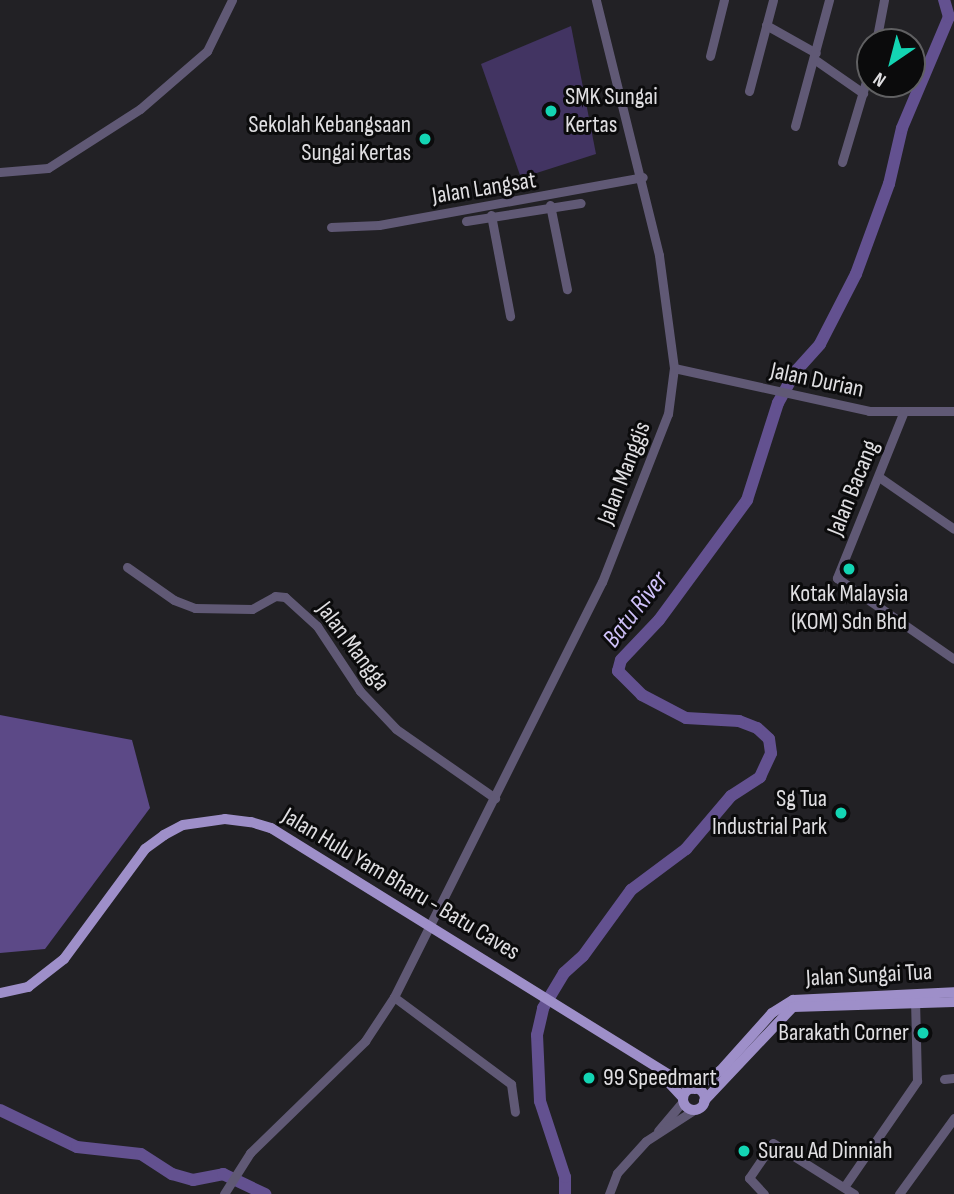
<!DOCTYPE html>
<html>
<head>
<meta charset="utf-8">
<style>
	body { margin:0 }
	#map { position:relative; width:954px; height:1194px; overflow:hidden; background:#222125; font-family:"Sofia Sans Condensed",sans-serif }
	div>[style] { position:absolute }
	.green>* { inset:0; background:#423462 }
	.forest>* { inset:0; background:#5c4987 }
	.river>* { height:12px; margin:-6px; padding:0 6px; transform-origin:6px; border-radius:6px; background:#635190 }
	.minor>* { height:9px; margin:-4.5px; padding:0 4.5px; transform-origin:4.5px; border-radius:4.5px; background:#605975 }
	.major>* { height:10px; margin:-5px; padding:0 5px; transform-origin:5px; border-radius:5px; background:#9e8fc9 }
	.major>.ring { margin:-5px; padding:0; box-sizing:content-box; background:none; border:10px solid #9e8fc9; border-radius:50% }
	.dots>* { width:19px; height:19px; translate:-50% -50%; box-sizing:border-box; border:4px solid #0b0b0c; border-radius:50% }
	span { translate:-50% -50%; white-space:nowrap; text-align:center; line-height:1.15; -webkit-text-stroke:6px #0b0b0c; paint-order:stroke }
	.poi-label { font-size:24px; color:#e0dfe2 }
	.left { translate:0 -50%; text-align:left }
	.right { translate:-100% -50%; text-align:right }
	.street-label { font-size:24px; color:#e0dfe2 }
	.water-label { font-size:26px; color:#cfc1f9; font-style:italic }
	.north { position:absolute; left:856px; top:28px; width:70px; height:70px; box-sizing:border-box; background:#0b0b0c; border:2px solid #606062; border-radius:50%; rotate:215deg; font-size:19px; font-weight:700; line-height:28px; text-align:center; color:#e0dfe2 }
	.north::after { content:''; display:block; margin:auto; width:24px; height:32px; background:#13d5b3; clip-path:polygon(50% 0,100% 100%,50% 72%,0 100%) }
</style>
</head>
<body>
<div id="map">
	<div class="green">
		<div style="clip-path:polygon(571px 26px,596px 154px,521px 178px,481px 64px)"></div>
	</div>
	<div class="forest">
		<div style="clip-path:polygon(0 715px,132px 740px,150px 808px,45px 949px,0 953px)"></div>
	</div>
	<div class="river">
		<div style="left:0;top:1110px;width:85px;rotate:25.7deg"></div>
		<div style="left:77px;top:1147px;width:64px;rotate:6.2deg"></div>
		<div style="left:141px;top:1154px;width:37px;rotate:33deg"></div>
		<div style="left:172px;top:1174px;width:22px;rotate:16deg"></div>
		<div style="left:193px;top:1180px;width:31px;rotate:-11deg"></div>
		<div style="left:223px;top:1174px;width:47px;rotate:25.5deg"></div>
		<div style="left:565px;top:1194px;width:17px;rotate:-90deg"></div>
		<div style="left:565px;top:1177px;width:80px;rotate:-108.2deg"></div>
		<div style="left:540px;top:1101px;width:66px;rotate:-92.6deg"></div>
		<div style="left:537px;top:1035px;width:28px;rotate:-77deg"></div>
		<div style="left:543px;top:1008px;width:41px;rotate:-59deg"></div>
		<div style="left:564px;top:973px;width:25px;rotate:-42deg"></div>
		<div style="left:583px;top:956px;width:82px;rotate:-54deg"></div>
		<div style="left:631px;top:890px;width:69px;rotate:-36.7deg"></div>
		<div style="left:686px;top:849px;width:70px;rotate:-49.7deg"></div>
		<div style="left:731px;top:796px;width:35px;rotate:-33deg"></div>
		<div style="left:760px;top:777px;width:26px;rotate:-65deg"></div>
		<div style="left:771px;top:753px;width:14px;rotate:-98deg"></div>
		<div style="left:769px;top:739px;width:16px;rotate:-137deg"></div>
		<div style="left:757px;top:728px;width:19px;rotate:-159deg"></div>
		<div style="left:739px;top:721px;width:53px;rotate:-176.8deg"></div>
		<div style="left:686px;top:718px;width:50px;rotate:-152.4deg"></div>
		<div style="left:642px;top:695px;width:34px;rotate:-135deg"></div>
		<div style="left:618px;top:671px;width:11px;rotate:-75deg"></div>
		<div style="left:621px;top:660px;width:55px;rotate:-46.5deg"></div>
		<div style="left:659px;top:620px;width:149px;rotate:-53.7deg"></div>
		<div style="left:747px;top:500px;width:102px;rotate:-72.3deg"></div>
		<div style="left:778px;top:403px;width:37px;rotate:-61deg"></div>
		<div style="left:796px;top:371px;width:36px;rotate:-48deg"></div>
		<div style="left:820px;top:344px;width:79px;rotate:-62.8deg"></div>
		<div style="left:856px;top:274px;width:96px;rotate:-69.9deg"></div>
		<div style="left:889px;top:184px;width:57px;rotate:-76.9deg"></div>
		<div style="left:902px;top:128px;width:121px;rotate:-67.1deg"></div>
		<div style="left:949px;top:17px;width:18px;rotate:-106deg"></div>
	</div>
	<div class="minor">
		<div style="left:766px;top:25px;width:57px;rotate:29.2deg"></div>
		<div style="left:876px;top:42px;width:43px;rotate:-79.2deg"></div>
		<div style="left:710px;top:56px;width:58px;rotate:-76deg"></div>
		<div style="left:814px;top:59px;width:60px;rotate:34.8deg"></div>
		<div style="left:749px;top:91px;width:94px;rotate:-75.2deg"></div>
		<div style="left:795px;top:126px;width:131px;rotate:-74.9deg"></div>
		<div style="left:842px;top:162px;width:98px;rotate:-73.4deg"></div>
		<div style="left:0;top:172px;width:48px;rotate:-4.8deg"></div>
		<div style="left:48px;top:168px;width:109px;rotate:-32.7deg"></div>
		<div style="left:140px;top:109px;width:89px;rotate:-40.9deg"></div>
		<div style="left:207px;top:51px;width:57px;rotate:-63.9deg"></div>
		<div style="left:550px;top:205px;width:86px;rotate:78.6deg"></div>
		<div style="left:491px;top:215px;width:103px;rotate:79.3deg"></div>
		<div style="left:466px;top:221px;width:116px;rotate:-8.9deg"></div>
		<div style="left:331px;top:227px;width:48px;rotate:-2.4deg"></div>
		<div style="left:379px;top:225px;width:268px;rotate:-10.3deg"></div>
		<div style="left:674px;top:368px;width:200px;rotate:12.4deg"></div>
		<div style="left:869px;top:411px;width:85px"></div>
		<div style="left:904px;top:411px;width:180px;rotate:111.9deg"></div>
		<div style="left:837px;top:578px;width:142px;rotate:34.7deg"></div>
		<div style="left:879px;top:477px;width:91px;rotate:34.7deg"></div>
		<div style="left:127px;top:567px;width:57px;rotate:35.1deg"></div>
		<div style="left:174px;top:600px;width:22px;rotate:21deg"></div>
		<div style="left:195px;top:608px;width:57px;rotate:1deg"></div>
		<div style="left:252px;top:609px;width:26px;rotate:-29deg"></div>
		<div style="left:275px;top:596px;width:10px;rotate:6deg"></div>
		<div style="left:285px;top:597px;width:43px;rotate:42.2deg"></div>
		<div style="left:317px;top:626px;width:78px;rotate:56.5deg"></div>
		<div style="left:360px;top:691px;width:52px;rotate:46.5deg"></div>
		<div style="left:396px;top:729px;width:121px;rotate:34.9deg"></div>
		<div style="left:394px;top:997px;width:146px;rotate:36.6deg"></div>
		<div style="left:511px;top:1084px;width:28px;rotate:82deg"></div>
		<div style="left:944px;top:1079px;width:10px;rotate:-6deg"></div>
		<div style="left:658px;top:1131px;width:39px;rotate:-50deg"></div>
		<div style="left:844px;top:1187px;width:129px;rotate:-55.4deg"></div>
		<div style="left:917px;top:1081px;width:83px;rotate:-91.4deg"></div>
		<div style="left:224px;top:1194px;width:49px;rotate:-57.6deg"></div>
		<div style="left:250px;top:1153px;width:161px;rotate:-44.2deg"></div>
		<div style="left:365px;top:1041px;width:53px;rotate:-56.6deg"></div>
		<div style="left:394px;top:997px;width:464px;rotate:-63.4deg"></div>
		<div style="left:602px;top:582px;width:180px;rotate:-68.6deg"></div>
		<div style="left:668px;top:414px;width:46px;rotate:-82.6deg"></div>
		<div style="left:674px;top:368px;width:114px;rotate:-97.6deg"></div>
		<div style="left:659px;top:255px;width:263px;rotate:-103.9deg"></div>
		<div style="left:609px;top:1194px;width:22px;rotate:-69deg"></div>
		<div style="left:617px;top:1173px;width:43px;rotate:-47.8deg"></div>
		<div style="left:646px;top:1141px;width:57px;rotate:-32.9deg"></div>
		<div style="left:764px;top:1194px;width:22px;rotate:-133deg"></div>
		<div style="left:749px;top:1178px;width:42px;rotate:-55.6deg"></div>
		<div style="left:773px;top:1143px;width:96px;rotate:32.2deg"></div>
		<div style="left:899px;top:1194px;width:94px;rotate:-54.1deg"></div>
	</div>
	<div class="major">
		<div style="left:0;top:993px;width:29px;rotate:-12deg"></div>
		<div style="left:28px;top:987px;width:46px;rotate:-37.9deg"></div>
		<div style="left:64px;top:959px;width:137px;rotate:-53.6deg"></div>
		<div style="left:145px;top:849px;width:24px;rotate:-36deg"></div>
		<div style="left:164px;top:835px;width:21px;rotate:-28deg"></div>
		<div style="left:183px;top:825px;width:42px;rotate:-8.1deg"></div>
		<div style="left:225px;top:819px;width:26px;rotate:7deg"></div>
		<div style="left:251px;top:822px;width:21px;rotate:17deg"></div>
		<div style="left:271px;top:828px;width:495px;rotate:31.8deg"></div>
		<div style="left:658px;top:1071px;width:37px;rotate:47deg"></div>
		<div class="ring" style="left:683px;top:1088px;width:12px;height:12px"></div>
		<div style="left:695px;top:1089px;width:31px;rotate:-36deg"></div>
		<div style="left:720px;top:1071px;width:78px;rotate:-48.1deg"></div>
		<div style="left:772px;top:1013px;width:25px;rotate:-32deg"></div>
		<div style="left:793px;top:1000px;width:161px;rotate:-2.8deg"></div>
		<div style="left:704px;top:1101px;width:129px;rotate:-46.6deg"></div>
		<div style="left:793px;top:1007px;width:161px;rotate:-1.8deg"></div>
	</div>
	<div class="dots">
		<div style="left:551px;top:111px;background:#13d5b3"></div>
		<div style="left:425px;top:139px;background:#13d5b3"></div>
		<div style="left:849px;top:569px;background:#13d5b3"></div>
		<div style="left:841px;top:813px;background:#13d5b3"></div>
		<div style="left:923px;top:1033px;background:#13d5b3"></div>
		<div style="left:589px;top:1078px;background:#13d5b3"></div>
		<div style="left:744px;top:1151px;background:#13d5b3"></div>
	</div>
	<div class="poi-label">
		<span class="left" style="left:565px;top:111px">SMK Sungai<br>Kertas</span>
		<span class="right" style="left:411px;top:139px">Sekolah Kebangsaan<br>Sungai Kertas</span>
		<span style="left:849px;top:608px">Kotak Malaysia<br>(KOM) Sdn Bhd</span>
		<span class="right" style="left:827px;top:813px">Sg Tua<br>Industrial Park</span>
		<span class="right" style="left:909px;top:1033px">Barakath Corner</span>
		<span class="left" style="left:603px;top:1078px">99 Speedmart</span>
		<span class="left" style="left:758px;top:1151px">Surau Ad Dinniah</span>
	</div>
	<div class="street-label">
		<span style="left:484px;top:188px;rotate:-9deg">Jalan Langsat</span>
		<span style="left:817px;top:380px;rotate:12deg">Jalan Durian</span>
		<span style="left:624px;top:473px;rotate:-69deg">Jalan Manggis</span>
		<span style="left:853px;top:488px;rotate:-68deg">Jalan Bacang</span>
		<span style="left:353px;top:646px;rotate:53deg">Jalan Mangga</span>
		<span style="left:401px;top:884px;rotate:31deg">Jalan Hulu Yam Bharu - Batu Caves</span>
		<span style="left:869px;top:975px;rotate:-3deg">Jalan Sungai Tua</span>
	</div>
	<div class="water-label">
		<span style="left:636px;top:610px;rotate:-52deg">Batu River</span>
	</div>
	<div class="north">N</div>
</div>
</body>
</html>
